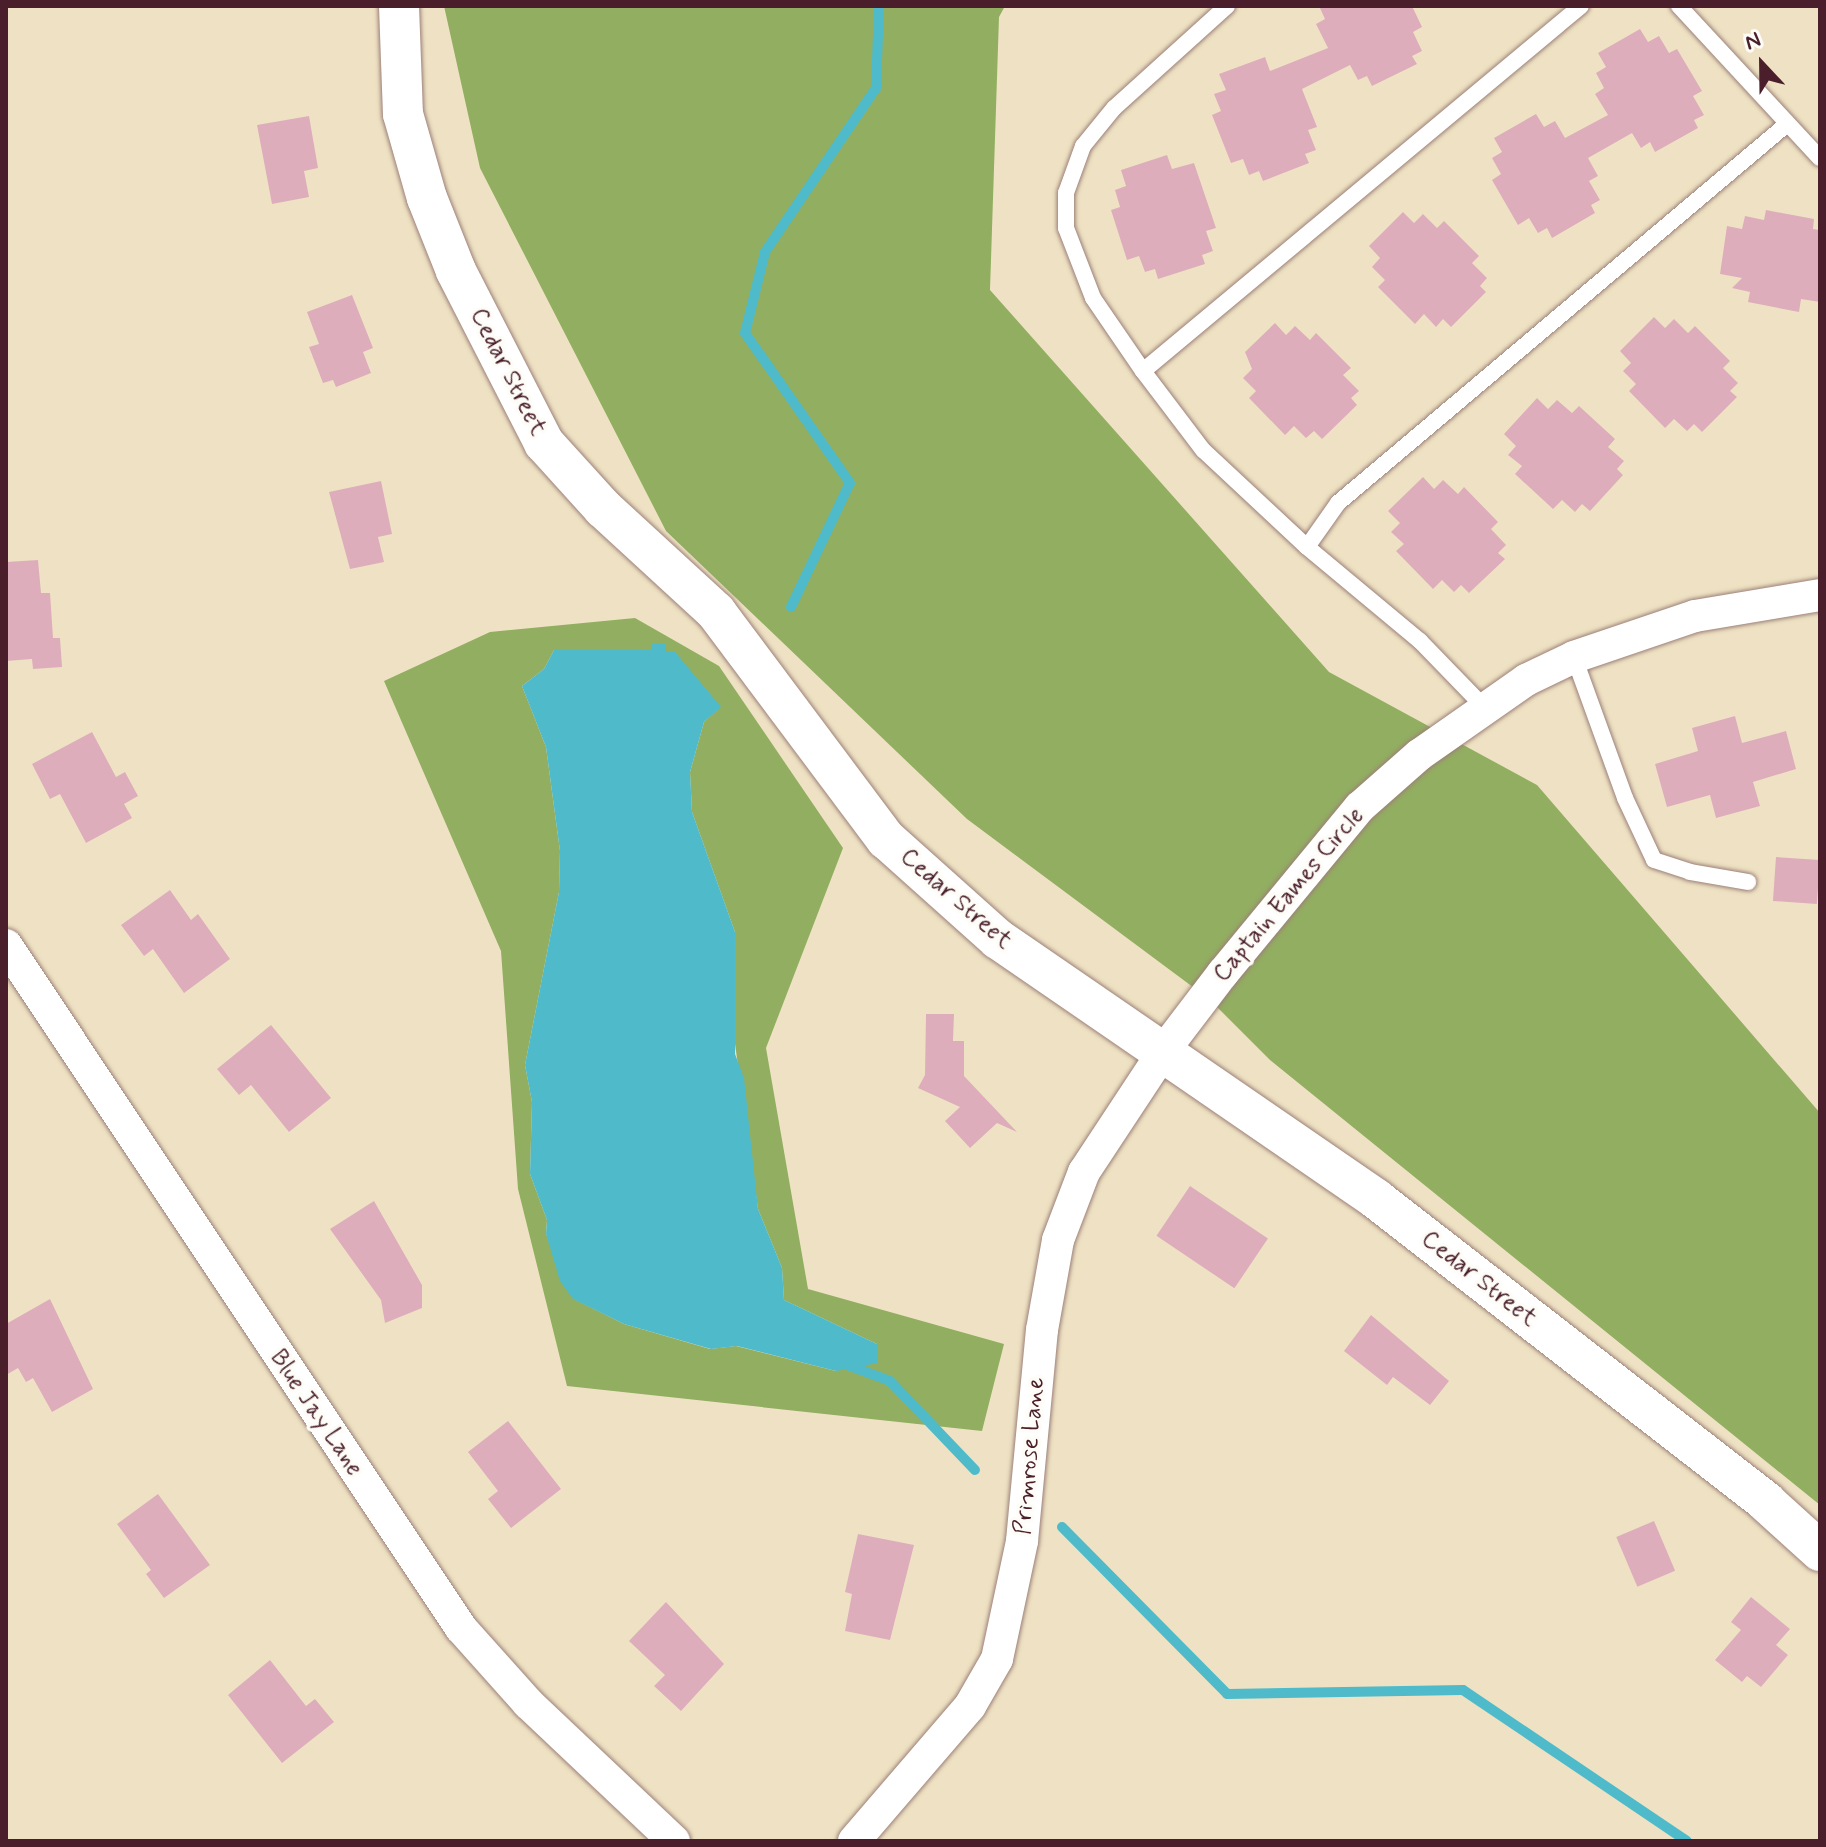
<!DOCTYPE html>
<html>
<head>
<meta charset="utf-8">
<style>
	body { margin:0 }
	#map { position:relative; width:1826px; height:1847px; overflow:hidden; background:#efe2c4; font-family:Mynerve,sans-serif }
	div>[style] { position:absolute }
	.forest>* { inset:0; background:#92ae61 }
	.water>* { inset:0; background:#4fbbca }
	.stream>* { height:10px; margin:-5px; padding:0 5px; transform-origin:5px; border-radius:5px; background:#4fbbca }
	.building>* { inset:0; background:#deadbc; transform-origin:0 0 }
	.roads { filter:drop-shadow(0 0 2px #9c8078) drop-shadow(0 0 2px #9c8078) }
	.service>* { height:16px; margin:-8px; padding:0 8px; transform-origin:8px; border-radius:8px; background:#fff }
	.minor>* { height:32px; margin:-16px; padding:0 16px; transform-origin:16px; border-radius:16px; background:#fff }
	.tertiary>* { height:40px; margin:-20px; padding:0 20px; transform-origin:20px; border-radius:20px; background:#fff }
	span { translate:-50% -50%; white-space:nowrap; text-align:center; line-height:1.15; -webkit-text-stroke:7px #fdfcf7; paint-order:stroke }
	.street-label { font-size:24px; color:#4a1f2b }
	.frame { position:absolute; inset:0; border:8px solid #4a1f2b; pointer-events:none }
	.north { position:absolute; left:1722px; top:24px; width:80px; height:80px; -webkit-text-stroke:6px #fdfcf7; paint-order:stroke; rotate:338deg; font-size:22px; font-weight:700; line-height:32px; text-align:center; color:#4a1f2b }
	.north::after { content:''; display:block; margin:auto; width:28px; height:36px; background:#4a1f2b; clip-path:polygon(50% 0,100% 100%,50% 72%,0 100%) }
</style>
</head>
<body>
<div id="map">
	<div class="forest">
		<div style="clip-path:polygon(444px 6px,1005px 6px,999px 17px,990px 290px,1329px 672px,1537px 785px,1820px 1113px,1820px 1505px,1270px 1060px,1209px 999px,967px 819px,666px 531px,480px 168px)"></div>
		<div style="clip-path:polygon(evenodd,635px 618px,719px 666px,843px 848px,766px 1048px,808px 1289px,1004px 1344px,982px 1431px,567px 1386px,518px 1189px,501px 951px,384px 681px,490px 632px,635px 618px,554px 650px,652px 651px,720px 707px,704px 722px,690px 772px,692px 812px,735px 932px,731px 1015px,758px 1209px,782px 1268px,784px 1300px,877px 1344px,836px 1371px,736px 1346px,710px 1349px,624px 1324px,574px 1299px,546px 1234px,547px 1220px,530px 1174px,532px 1102px,525px 1065px,559px 892px,560px 851px,546px 747px,522px 686px,544px 669px,554px 650px)"></div>
	</div>
	<div class="water">
		<div style="clip-path:polygon(651px 644px,665px 644px,666px 651px,675px 652px,721px 707px,704px 722px,690px 772px,692px 812px,735px 932px,735px 1054px,744px 1078px,758px 1209px,782px 1268px,784px 1300px,877px 1344px,878px 1363px,836px 1371px,737px 1346px,711px 1349px,624px 1324px,573px 1299px,560px 1281px,546px 1234px,547px 1220px,530px 1174px,532px 1102px,525px 1065px,559px 892px,560px 851px,546px 747px,522px 686px,544px 669px,554px 650px,651px 650px)"></div>
	</div>
	<div class="stream">
		<div style="left:791px;top:607px;width:137px;rotate:-64.6deg"></div>
		<div style="left:850px;top:483px;width:183px;rotate:-125deg"></div>
		<div style="left:745px;top:333px;width:83px;rotate:-76.1deg"></div>
		<div style="left:765px;top:252px;width:198px;rotate:-55.9deg"></div>
		<div style="left:876px;top:88px;width:82px;rotate:-87.9deg"></div>
		<div style="left:842px;top:1363px;width:51px;rotate:20.6deg"></div>
		<div style="left:890px;top:1381px;width:123px;rotate:46.3deg"></div>
		<div style="left:1062px;top:1527px;width:235px;rotate:45.3deg"></div>
		<div style="left:1227px;top:1694px;width:236px;rotate:-1deg"></div>
		<div style="left:1463px;top:1690px;width:270px;rotate:34deg"></div>
	</div>
	<div class="building">
		<div style="clip-path:polygon(1319px 6px,1412px 6px,1422px 27px,1413px 32px,1422px 51px,1412px 56px,1417px 64px,1372px 86px,1367px 76px,1358px 80px,1350px 65px,1302px 89px,1317px 127px,1308px 130px,1316px 150px,1305px 154px,1309px 163px,1263px 181px,1259px 171px,1249px 175px,1243px 159px,1231px 163px,1212px 115px,1221px 111px,1214px 94px,1226px 90px,1219px 74px,1265px 57px,1270px 71px,1328px 48px,1316px 24px,1325px 19px)"></div>
		<div style="clip-path:polygon(1640px 29px,1648px 42px,1659px 36px,1669px 53px,1677px 49px,1702px 91px,1693px 96px,1704px 115px,1694px 120px,1698px 128px,1655px 152px,1650px 142px,1641px 148px,1632px 133px,1588px 158px,1598px 176px,1589px 181px,1600px 200px,1591px 205px,1595px 213px,1552px 238px,1547px 228px,1538px 233px,1529px 218px,1518px 225px,1492px 180px,1501px 174px,1492px 158px,1502px 152px,1494px 138px,1536px 114px,1544px 127px,1555px 121px,1565px 138px,1608px 115px,1595px 94px,1604px 88px,1596px 73px,1606px 67px,1598px 53px)"></div>
		<div style="clip-path:polygon(309px 116px,318px 168px,304px 171px,309px 197px,272px 204px,257px 125px)"></div>
		<div style="clip-path:polygon(1167px 155px,1172px 169px,1194px 163px,1216px 228px,1206px 231px,1213px 251px,1202px 255px,1205px 264px,1158px 279px,1155px 269px,1145px 272px,1139px 256px,1127px 260px,1111px 210px,1120px 207px,1115px 190px,1126px 186px,1121px 170px)"></div>
		<div style="clip-path:polygon(1766px 210px,1814px 219px,1813px 229px,1820px 230px,1820px 302px,1801px 299px,1799px 312px,1748px 302px,1750px 292px,1732px 288px,1742px 278px,1720px 274px,1727px 226px,1742px 229px,1745px 216px,1764px 220px)"></div>
		<div style="clip-path:polygon(1403px 212px,1414px 223px,1423px 214px,1437px 228px,1444px 221px,1479px 256px,1472px 263px,1487px 278px,1480px 286px,1486px 292px,1451px 327px,1443px 319px,1436px 327px,1424px 314px,1415px 324px,1378px 287px,1385px 280px,1372px 267px,1380px 258px,1369px 246px)"></div>
		<div style="clip-path:polygon(352px 295px,373px 348px,363px 352px,371px 373px,336px 387px,333px 380px,323px 383px,309px 347px,319px 344px,307px 312px)"></div>
		<div style="clip-path:polygon(1654px 317px,1665px 328px,1674px 319px,1688px 333px,1695px 326px,1730px 361px,1723px 368px,1738px 383px,1730px 391px,1737px 397px,1702px 432px,1694px 424px,1687px 431px,1674px 419px,1665px 428px,1629px 391px,1636px 384px,1623px 371px,1631px 363px,1620px 351px)"></div>
		<div style="clip-path:polygon(1275px 323px,1286px 335px,1295px 326px,1310px 340px,1316px 333px,1351px 368px,1343px 375px,1359px 391px,1351px 398px,1357px 405px,1322px 439px,1314px 431px,1306px 438px,1294px 426px,1285px 435px,1249px 398px,1256px 391px,1243px 378px,1252px 369px,1245px 352px)"></div>
		<div style="clip-path:polygon(1537px 398px,1548px 409px,1557px 400px,1572px 413px,1579px 406px,1615px 439px,1608px 447px,1624px 461px,1617px 469px,1623px 475px,1590px 511px,1582px 504px,1575px 512px,1562px 500px,1553px 509px,1515px 474px,1522px 466px,1508px 455px,1516px 446px,1504px 434px)"></div>
		<div style="clip-path:polygon(1423px 477px,1434px 489px,1443px 480px,1458px 494px,1464px 487px,1498px 522px,1491px 529px,1506px 545px,1498px 553px,1505px 559px,1469px 593px,1461px 585px,1454px 592px,1442px 580px,1433px 589px,1396px 551px,1404px 544px,1391px 532px,1400px 523px,1388px 511px)"></div>
		<div style="clip-path:polygon(381px 481px,392px 534px,378px 537px,384px 562px,350px 569px,329px 492px)"></div>
		<div style="clip-path:polygon(38px 560px,41px 593px,50px 593px,53px 638px,60px 638px,62px 667px,33px 669px,32px 659px,6px 661px,6px 562px)"></div>
		<div style="clip-path:polygon(1735px 716px,1742px 743px,1786px 731px,1796px 769px,1753px 782px,1760px 806px,1716px 818px,1710px 795px,1667px 807px,1655px 764px,1698px 751px,1692px 728px)"></div>
		<div style="clip-path:polygon(92px 732px,116px 777px,125px 772px,138px 796px,124px 804px,132px 818px,86px 843px,60px 794px,50px 799px,32px 764px)"></div>
		<div style="left:1776px;top:857px;width:44px;height:44px;rotate:4deg"></div>
		<div style="clip-path:polygon(170px 890px,191px 920px,198px 914px,230px 959px,184px 993px,153px 949px,144px 956px,121px 925px)"></div>
		<div style="clip-path:polygon(926px 1014px,954px 1014px,953px 1041px,964px 1041px,964px 1076px,1017px 1132px,997px 1123px,970px 1148px,945px 1121px,960px 1107px,918px 1088px,925px 1075px)"></div>
		<div style="clip-path:polygon(271px 1025px,331px 1098px,289px 1132px,251px 1085px,239px 1095px,217px 1069px)"></div>
		<div style="left:1190px;top:1186px;width:94px;height:60px;rotate:34deg"></div>
		<div style="clip-path:polygon(374px 1201px,422px 1285px,422px 1308px,385px 1323px,381px 1300px,330px 1229px)"></div>
		<div style="clip-path:polygon(50px 1299px,93px 1389px,52px 1412px,33px 1378px,26px 1382px,18px 1368px,6px 1375px,6px 1324px)"></div>
		<div style="clip-path:polygon(1371px 1315px,1449px 1381px,1430px 1405px,1393px 1377px,1387px 1385px,1344px 1351px)"></div>
		<div style="clip-path:polygon(508px 1421px,561px 1489px,511px 1528px,488px 1499px,498px 1491px,468px 1452px)"></div>
		<div style="clip-path:polygon(158px 1494px,210px 1565px,164px 1598px,146px 1574px,151px 1570px,117px 1524px)"></div>
		<div style="left:1654px;top:1521px;width:54px;height:41px;rotate:67deg"></div>
		<div style="clip-path:polygon(858px 1534px,914px 1545px,890px 1640px,845px 1631px,852px 1594px,845px 1592px)"></div>
		<div style="clip-path:polygon(1751px 1597px,1790px 1629px,1776px 1645px,1788px 1655px,1761px 1687px,1747px 1676px,1742px 1682px,1715px 1660px,1741px 1630px,1731px 1622px)"></div>
		<div style="clip-path:polygon(666px 1602px,724px 1664px,681px 1711px,654px 1686px,665px 1675px,629px 1641px)"></div>
		<div style="clip-path:polygon(270px 1660px,306px 1706px,315px 1699px,334px 1722px,282px 1763px,228px 1695px)"></div>
	</div>
	<div class="roads">
		<div class="service">
			<div style="left:1227px;top:6px;width:152px;rotate:137.9deg"></div>
			<div style="left:1114px;top:108px;width:49px;rotate:129.2deg"></div>
			<div style="left:1083px;top:146px;width:50px;rotate:109.9deg"></div>
			<div style="left:1066px;top:193px;width:35px;rotate:90deg"></div>
			<div style="left:1066px;top:228px;width:75px;rotate:68.9deg"></div>
			<div style="left:1093px;top:298px;width:88px;rotate:55.6deg"></div>
			<div style="left:1143px;top:371px;width:570px;rotate:-39.81deg"></div>
			<div style="left:1679px;top:6px;width:207px;rotate:47.2deg"></div>
			<div style="left:1143px;top:371px;width:99px;rotate:52.8deg"></div>
			<div style="left:1203px;top:450px;width:142px;rotate:43deg"></div>
			<div style="left:1307px;top:547px;width:54px;rotate:-54.8deg"></div>
			<div style="left:1338px;top:503px;width:586px;rotate:-40.16deg"></div>
			<div style="left:1307px;top:547px;width:147px;rotate:39.8deg"></div>
			<div style="left:1420px;top:641px;width:93px;rotate:45.9deg"></div>
			<div style="left:1574px;top:657px;width:150px;rotate:70.1deg"></div>
			<div style="left:1625px;top:798px;width:68px;rotate:64.9deg"></div>
			<div style="left:1654px;top:860px;width:38px;rotate:18deg"></div>
			<div style="left:1690px;top:872px;width:59px;rotate:9.8deg"></div>
		</div>
		<div class="minor">
			<div style="left:6px;top:945px;width:821px;rotate:56.33deg"></div>
			<div style="left:461px;top:1628px;width:101px;rotate:48.2deg"></div>
			<div style="left:528px;top:1703px;width:201px;rotate:43.4deg"></div>
			<div style="left:854px;top:1841px;width:178px;rotate:-49.3deg"></div>
			<div style="left:970px;top:1706px;width:54px;rotate:-60.1deg"></div>
			<div style="left:997px;top:1659px;width:121px;rotate:-78deg"></div>
			<div style="left:1022px;top:1541px;width:212px;rotate:-84.6deg"></div>
			<div style="left:1042px;top:1330px;width:91px;rotate:-79.9deg"></div>
			<div style="left:1058px;top:1240px;width:73px;rotate:-69.1deg"></div>
			<div style="left:1084px;top:1172px;width:147px;rotate:-56.6deg"></div>
			<div style="left:1165px;top:1049px;width:96px;rotate:-52.7deg"></div>
			<div style="left:1223px;top:973px;width:215px;rotate:-50.5deg"></div>
			<div style="left:1360px;top:807px;width:79px;rotate:-41.4deg"></div>
			<div style="left:1419px;top:755px;width:131px;rotate:-35deg"></div>
			<div style="left:1526px;top:680px;width:53px;rotate:-25.6deg"></div>
			<div style="left:1574px;top:657px;width:128px;rotate:-18.7deg"></div>
			<div style="left:1695px;top:616px;width:127px;rotate:-9.5deg"></div>
		</div>
		<div class="tertiary">
			<div style="left:399px;top:6px;width:108px;rotate:87.9deg"></div>
			<div style="left:403px;top:114px;width:87px;rotate:74.1deg"></div>
			<div style="left:427px;top:198px;width:79px;rotate:68.3deg"></div>
			<div style="left:456px;top:271px;width:193px;rotate:62.9deg"></div>
			<div style="left:544px;top:443px;width:88px;rotate:47.8deg"></div>
			<div style="left:603px;top:508px;width:154px;rotate:42.6deg"></div>
			<div style="left:716px;top:612px;width:284px;rotate:53.2deg"></div>
			<div style="left:886px;top:839px;width:150px;rotate:41.8deg"></div>
			<div style="left:998px;top:939px;width:459px;rotate:34.5deg"></div>
			<div style="left:1376px;top:1199px;width:494px;rotate:37.8deg"></div>
			<div style="left:1766px;top:1502px;width:73px;rotate:42.2deg"></div>
		</div>
	</div>
	<div class="street-label">
		<span style="left:508px;top:372px;rotate:63deg">Cedar Street</span>
		<span style="left:1289px;top:895px;rotate:-50deg">Captain Eames Circle</span>
		<span style="left:956px;top:899px;rotate:41deg">Cedar Street</span>
		<span style="left:1479px;top:1279px;rotate:38deg">Cedar Street</span>
		<span style="left:316px;top:1413px;rotate:56deg">Blue Jay Lane</span>
		<span style="left:1030px;top:1456px;rotate:-85deg">Primrose Lane</span>
	</div>
	<div class="frame"></div>
	<div class="north">N</div>
</div>
</body>
</html>
